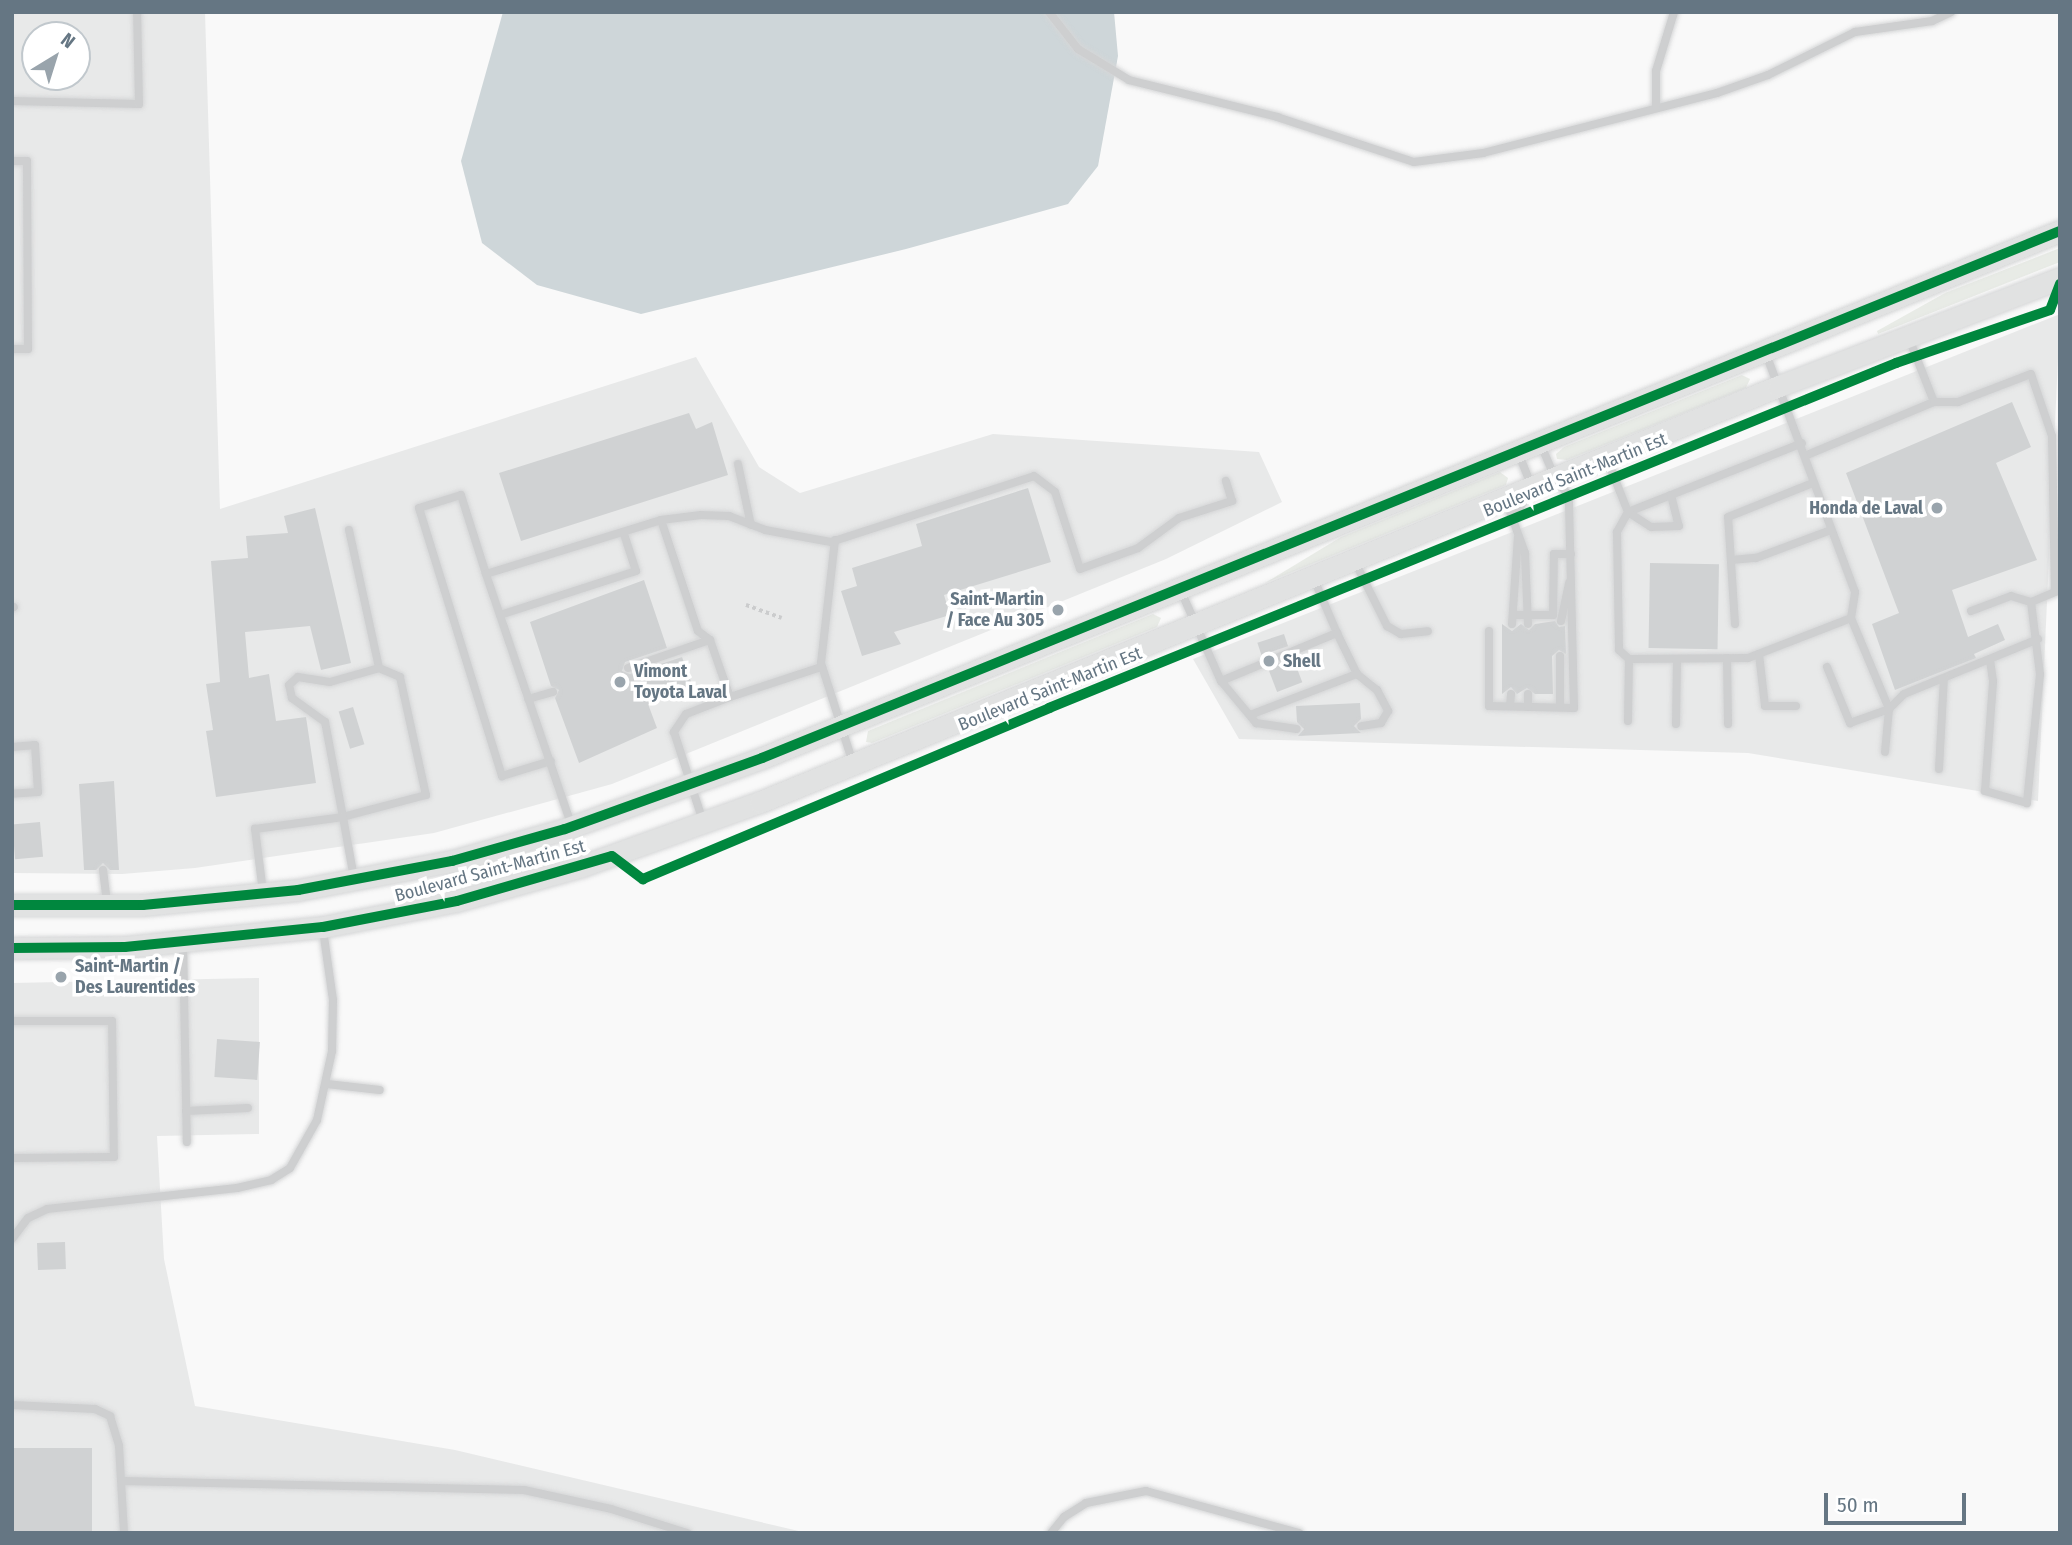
<!DOCTYPE html>
<html>
<head>
<meta charset="utf-8">
<style>
	body { margin:0 }
	#map { position:relative; width:2072px; height:1545px; overflow:hidden; background:#f9f9f9; font-family:"Fira Sans Condensed",sans-serif }
	div>[style] { position:absolute }
	.built>* { inset:0; background:#e8e9e9 }
	.green>* { inset:0; background:#e8ebe6 }
	.water>* { inset:0; background:#ced6d9 }
	.building>* { inset:0; background:#d0d2d3; transform-origin:0 0 }
	.path>* { height:3.5px; margin-top:-1.75px; transform-origin:0; background:repeating-linear-gradient(90deg,#cbcccd 0 3.5px,transparent 0 7px) }
	.roads { filter:drop-shadow(0 0 2px #d5d6d7) drop-shadow(0 0 2px #d5d6d7) }
	.service>* { height:8px; margin:-4px; padding:0 4px; transform-origin:4px; border-radius:4px; background:#cecfd0 }
	.secondary>* { height:21px; margin:-10.5px; padding:0 10.5px; transform-origin:10.5px; border-radius:10.5px; background:#e1e2e2 }
	.cycleway>* { height:10px; margin:-5px; padding:0 5px; transform-origin:5px; border-radius:5px; background:#00873e }
	.dots>* { width:19px; height:19px; translate:-50% -50%; box-sizing:border-box; border:4px solid #fff; border-radius:50% }
	span { translate:-50% -50%; white-space:nowrap; text-align:center; line-height:1.15; -webkit-text-stroke:7px #fff; paint-order:stroke }
	.street-label { font-size:18px; color:#657683 }
	.poi-label { font-size:18px; color:#657683; font-weight:700 }
	.right { translate:-100% -50%; text-align:right }
	.left { translate:0 -50%; text-align:left }
	.frame { position:absolute; inset:0; border:14px solid #657683; pointer-events:none }
	.north { position:absolute; left:21px; top:21px; width:70px; height:70px; box-sizing:border-box; background:#fff; border:2px solid #c1c8cd; border-radius:50%; rotate:38deg; font-size:19px; font-weight:700; line-height:28px; text-align:center; color:#657683 }
	.north::after { content:''; display:block; margin:auto; width:24px; height:32px; background:#99a4ac; clip-path:polygon(50% 0,100% 100%,50% 72%,0 100%) }
	.scale { position:absolute; left:1824px; top:1493px; width:142px; height:32px; box-sizing:border-box; border:4px solid #657683; border-top:0; padding-left:9px; font-size:21px; line-height:24px; white-space:nowrap; color:#657683; -webkit-text-stroke:5px #fff; paint-order:stroke }
</style>
</head>
<body>
<div id="map">
	<div class="built">
		<div style="clip-path:polygon(evenodd,12px 12px,205px 12px,220px 509px,696px 357px,759px 467px,800px 493px,993px 434px,1259px 452px,1282px 502px,1166px 559px,612px 784px,434px 833px,195px 868px,122px 874px,12px 873px,12px 12px,35px 35px,77px 35px,77px 77px,35px 77px,35px 35px)"></div>
		<div style="clip-path:polygon(2060px 314px,2038px 801px,1748px 753px,1239px 739px,1193px 659px)"></div>
		<div style="clip-path:polygon(259px 978px,259px 1134px,157px 1136px,164px 1259px,195px 1406px,455px 1450px,807px 1533px,12px 1533px,12px 983px)"></div>
	</div>
	<div class="green">
		<div style="clip-path:polygon(2060px 248px,2060px 262px,1878px 334px,1877px 331px,1945px 293px)"></div>
		<div style="clip-path:polygon(1742px 375px,1750px 379px,1746px 388px,1567px 460px,1557px 459px,1556px 454px,1564px 447px)"></div>
		<div style="clip-path:polygon(1500px 472px,1508px 478px,1506px 485px,1265px 583px,1341px 537px)"></div>
		<div style="clip-path:polygon(1153px 614px,1161px 618px,1157px 627px,872px 743px,866px 742px,868px 731px)"></div>
	</div>
	<div class="water">
		<div style="clip-path:polygon(503px 12px,1114px 12px,1118px 56px,1098px 166px,1068px 204px,906px 249px,641px 314px,537px 285px,482px 243px,461px 161px)"></div>
	</div>
	<div class="building">
		<div style="clip-path:polygon(2012px 402px,2031px 447px,1996px 463px,2037px 560px,1952px 590px,1968px 637px,1998px 624px,2005px 640px,1974px 654px,1976px 658px,1895px 690px,1872px 624px,1899px 613px,1846px 473px)"></div>
		<div style="clip-path:polygon(689px 413px,696px 429px,712px 422px,728px 475px,521px 541px,499px 473px)"></div>
		<div style="clip-path:polygon(1028px 488px,1051px 562px,944px 595px,950px 615px,894px 632px,901px 644px,862px 656px,841px 591px,857px 586px,852px 568px,922px 546px,916px 524px)"></div>
		<div style="clip-path:polygon(315px 508px,351px 663px,321px 670px,310px 626px,245px 632px,249px 678px,269px 674px,276px 721px,306px 717px,316px 783px,216px 797px,206px 731px,213px 730px,206px 684px,220px 682px,211px 561px,248px 558px,246px 536px,288px 533px,284px 516px)"></div>
		<div style="left:1650px;top:563px;width:69px;height:85px;rotate:1deg"></div>
		<div style="clip-path:polygon(644px 580px,667px 648px,625px 662px,622px 671px,630px 674px,682px 657px,693px 687px,648px 704px,657px 728px,579px 763px,555px 698px,559px 690px,551px 686px,530px 622px)"></div>
		<div style="clip-path:polygon(1555px 621px,1559px 627px,1565px 626px,1566px 654px,1559px 650px,1552px 656px,1553px 694px,1535px 694px,1527px 688px,1517px 694px,1511px 687px,1502px 694px,1502px 624px,1512px 631px,1521px 624px,1529px 630px,1535px 624px)"></div>
		<div style="left:1284px;top:634px;width:13px;height:28px;rotate:72deg"></div>
		<div style="left:1293px;top:658px;width:26px;height:27px;rotate:69deg"></div>
		<div style="clip-path:polygon(1360px 703px,1361px 719px,1354px 726px,1361px 733px,1298px 736px,1304px 729px,1297px 722px,1296px 706px)"></div>
		<div style="left:353px;top:707px;width:39px;height:15px;rotate:73deg"></div>
		<div style="clip-path:polygon(114px 781px,119px 870px,110px 870px,103px 863px,96px 870px,84px 870px,79px 784px)"></div>
		<div style="left:40px;top:822px;width:35px;height:28px;rotate:85deg"></div>
		<div style="left:217px;top:1039px;width:43px;height:38px;rotate:4deg"></div>
		<div style="left:65px;top:1242px;width:27px;height:28px;rotate:88deg"></div>
		<div style="left:12px;top:1448px;width:80px;height:85px"></div>
	</div>
	<div class="path">
		<div style="left:746px;top:605px;width:38px;rotate:20deg"></div>
	</div>
	<div class="roads">
		<div class="service">
			<div style="left:1049px;top:12px;width:47px;rotate:51.9deg"></div>
			<div style="left:1078px;top:49px;width:60px;rotate:31.3deg"></div>
			<div style="left:1129px;top:80px;width:153px;rotate:14deg"></div>
			<div style="left:1277px;top:117px;width:144px;rotate:18.2deg"></div>
			<div style="left:1414px;top:162px;width:70px;rotate:-7.4deg"></div>
			<div style="left:1483px;top:153px;width:242px;rotate:-14.4deg"></div>
			<div style="left:1717px;top:93px;width:54px;rotate:-19.4deg"></div>
			<div style="left:1768px;top:75px;width:97px;rotate:-26.3deg"></div>
			<div style="left:1855px;top:32px;width:78px;rotate:-8.1deg"></div>
			<div style="left:1932px;top:21px;width:21px;rotate:-25deg"></div>
			<div style="left:12px;top:101px;width:127px;rotate:1.4deg"></div>
			<div style="left:139px;top:104px;width:92px;rotate:-91.2deg"></div>
			<div style="left:1656px;top:106px;width:35px;rotate:-90deg"></div>
			<div style="left:1656px;top:71px;width:62px;rotate:-73deg"></div>
			<div style="left:12px;top:161px;width:15px"></div>
			<div style="left:27px;top:161px;width:188px;rotate:89.7deg"></div>
			<div style="left:28px;top:349px;width:16px;rotate:180deg"></div>
			<div style="left:1908px;top:336px;width:71px;rotate:68.5deg"></div>
			<div style="left:1807px;top:455px;width:138px;rotate:-22.7deg"></div>
			<div style="left:1934px;top:402px;width:24px"></div>
			<div style="left:1958px;top:402px;width:78px;rotate:-21deg"></div>
			<div style="left:2031px;top:374px;width:65px;rotate:71.3deg"></div>
			<div style="left:2052px;top:436px;width:156px;rotate:88.9deg"></div>
			<div style="left:2055px;top:592px;width:26px;rotate:157deg"></div>
			<div style="left:2031px;top:602px;width:73px;rotate:82.9deg"></div>
			<div style="left:2040px;top:674px;width:130px;rotate:95.8deg"></div>
			<div style="left:2027px;top:803px;width:44px;rotate:-164.1deg"></div>
			<div style="left:1985px;top:791px;width:110px;rotate:-85.8deg"></div>
			<div style="left:1993px;top:681px;width:22px;rotate:-98deg"></div>
			<div style="left:1607px;top:459px;width:57px;rotate:68.4deg"></div>
			<div style="left:1628px;top:512px;width:187px;rotate:-21.6deg"></div>
			<div style="left:738px;top:464px;width:62px;rotate:78deg"></div>
			<div style="left:1671px;top:495px;width:32px;rotate:76deg"></div>
			<div style="left:1679px;top:526px;width:28px;rotate:178deg"></div>
			<div style="left:1651px;top:527px;width:27px;rotate:-147deg"></div>
			<div style="left:1628px;top:512px;width:23px;rotate:119deg"></div>
			<div style="left:1617px;top:532px;width:118px;rotate:89deg"></div>
			<div style="left:1619px;top:650px;width:13px;rotate:42deg"></div>
			<div style="left:1629px;top:659px;width:119px;rotate:-0.5deg"></div>
			<div style="left:1748px;top:658px;width:110px;rotate:-21.2deg"></div>
			<div style="left:1851px;top:618px;width:26px;rotate:-81deg"></div>
			<div style="left:1855px;top:592px;width:257px;rotate:-110.5deg"></div>
			<div style="left:1505px;top:498px;width:59px;rotate:70deg"></div>
			<div style="left:1525px;top:553px;width:71px;rotate:87.6deg"></div>
			<div style="left:1513px;top:519px;width:37px;rotate:-59deg"></div>
			<div style="left:1532px;top:487px;width:38px;rotate:-112deg"></div>
			<div style="left:661px;top:520px;width:117px;rotate:71.6deg"></div>
			<div style="left:698px;top:631px;width:15px;rotate:37deg"></div>
			<div style="left:710px;top:640px;width:60px;rotate:70.7deg"></div>
			<div style="left:730px;top:697px;width:47px;rotate:158.9deg"></div>
			<div style="left:686px;top:714px;width:22px;rotate:124deg"></div>
			<div style="left:674px;top:732px;width:94px;rotate:72deg"></div>
			<div style="left:349px;top:530px;width:141px;rotate:77.7deg"></div>
			<div style="left:379px;top:668px;width:23px;rotate:23deg"></div>
			<div style="left:400px;top:677px;width:121px;rotate:77.6deg"></div>
			<div style="left:426px;top:795px;width:86px;rotate:165.2deg"></div>
			<div style="left:343px;top:817px;width:97px;rotate:-100.7deg"></div>
			<div style="left:325px;top:722px;width:41px;rotate:-144deg"></div>
			<div style="left:292px;top:698px;width:13px;rotate:-103deg"></div>
			<div style="left:289px;top:685px;width:12px;rotate:-42deg"></div>
			<div style="left:298px;top:677px;width:32px;rotate:9deg"></div>
			<div style="left:330px;top:682px;width:51px;rotate:-15.9deg"></div>
			<div style="left:835px;top:540px;width:124px;rotate:96.5deg"></div>
			<div style="left:821px;top:663px;width:105px;rotate:72.3deg"></div>
			<div style="left:1731px;top:560px;width:25px;rotate:-5deg"></div>
			<div style="left:1756px;top:558px;width:80px;rotate:-20.5deg"></div>
			<div style="left:1355px;top:562px;width:72px;rotate:63.4deg"></div>
			<div style="left:1387px;top:626px;width:16px;rotate:30deg"></div>
			<div style="left:1401px;top:634px;width:27px;rotate:-6deg"></div>
			<div style="left:486px;top:574px;width:83px;rotate:-107.6deg"></div>
			<div style="left:461px;top:495px;width:44px;rotate:162.8deg"></div>
			<div style="left:419px;top:508px;width:281px;rotate:72.8deg"></div>
			<div style="left:502px;top:776px;width:51px;rotate:-17deg"></div>
			<div style="left:1180px;top:589px;width:101px;rotate:66deg"></div>
			<div style="left:1221px;top:681px;width:126px;rotate:-22.5deg"></div>
			<div style="left:1337px;top:633px;width:61px;rotate:-113.2deg"></div>
			<div style="left:12px;top:608px;width:2px;rotate:-27deg"></div>
			<div style="left:1971px;top:611px;width:43px;rotate:-20.6deg"></div>
			<div style="left:2011px;top:596px;width:21px;rotate:17deg"></div>
			<div style="left:500px;top:615px;width:143px;rotate:-17.9deg"></div>
			<div style="left:636px;top:571px;width:40px;rotate:-108deg"></div>
			<div style="left:1513px;top:615px;width:40px"></div>
			<div style="left:1553px;top:615px;width:61px;rotate:-89.1deg"></div>
			<div style="left:1554px;top:554px;width:17px"></div>
			<div style="left:1851px;top:618px;width:99px;rotate:67.3deg"></div>
			<div style="left:1889px;top:709px;width:43px;rotate:95.3deg"></div>
			<div style="left:1561px;top:621px;width:39px;rotate:-78deg"></div>
			<div style="left:1512px;top:624px;width:88px;rotate:-86.1deg"></div>
			<div style="left:1735px;top:624px;width:107px;rotate:-93.7deg"></div>
			<div style="left:1728px;top:517px;width:92px;rotate:-21.8deg"></div>
			<div style="left:1489px;top:631px;width:75px;rotate:90deg"></div>
			<div style="left:1489px;top:706px;width:85px;rotate:1.3deg"></div>
			<div style="left:1574px;top:708px;width:212px;rotate:-91.4deg"></div>
			<div style="left:1569px;top:496px;width:23px;rotate:-128deg"></div>
			<div style="left:1555px;top:478px;width:38px;rotate:-113deg"></div>
			<div style="left:1337px;top:633px;width:46px;rotate:64deg"></div>
			<div style="left:1357px;top:674px;width:26px;rotate:39deg"></div>
			<div style="left:1377px;top:690px;width:24px;rotate:62deg"></div>
			<div style="left:1388px;top:711px;width:14px;rotate:120deg"></div>
			<div style="left:1381px;top:723px;width:20px;rotate:171deg"></div>
			<div style="left:1759px;top:654px;width:52px;rotate:83.4deg"></div>
			<div style="left:1765px;top:706px;width:31px"></div>
			<div style="left:1560px;top:656px;width:51px;rotate:90deg"></div>
			<div style="left:1727px;top:658px;width:66px;rotate:89.1deg"></div>
			<div style="left:1827px;top:667px;width:61px;rotate:67.7deg"></div>
			<div style="left:1850px;top:723px;width:41px;rotate:-19.7deg"></div>
			<div style="left:1889px;top:709px;width:21px;rotate:-45deg"></div>
			<div style="left:1904px;top:694px;width:145px;rotate:-22.3deg"></div>
			<div style="left:628px;top:668px;width:87px;rotate:-18.9deg"></div>
			<div style="left:1221px;top:681px;width:55px;rotate:50.2deg"></div>
			<div style="left:1256px;top:723px;width:41px;rotate:8.3deg"></div>
			<div style="left:1528px;top:694px;width:13px;rotate:90deg"></div>
			<div style="left:730px;top:697px;width:96px;rotate:-18.2deg"></div>
			<div style="left:528px;top:699px;width:26px;rotate:-16deg"></div>
			<div style="left:1510px;top:706px;width:12px;rotate:-85deg"></div>
			<div style="left:1250px;top:715px;width:115px;rotate:-21deg"></div>
			<div style="left:1628px;top:721px;width:62px;rotate:-89.1deg"></div>
			<div style="left:1676px;top:724px;width:65px;rotate:-89.1deg"></div>
			<div style="left:12px;top:747px;width:23px;rotate:-5deg"></div>
			<div style="left:35px;top:745px;width:47px;rotate:86.3deg"></div>
			<div style="left:38px;top:792px;width:26px;rotate:176deg"></div>
			<div style="left:1939px;top:769px;width:91px;rotate:-86.9deg"></div>
			<div style="left:571px;top:824px;width:264px;rotate:-108.8deg"></div>
			<div style="left:486px;top:574px;width:183px;rotate:-17.1deg"></div>
			<div style="left:661px;top:520px;width:40px;rotate:-7.1deg"></div>
			<div style="left:701px;top:515px;width:28px;rotate:2deg"></div>
			<div style="left:729px;top:516px;width:39px;rotate:21deg"></div>
			<div style="left:765px;top:530px;width:67px;rotate:10.3deg"></div>
			<div style="left:831px;top:542px;width:213px;rotate:-18deg"></div>
			<div style="left:1034px;top:476px;width:26px;rotate:37deg"></div>
			<div style="left:1055px;top:492px;width:81px;rotate:72deg"></div>
			<div style="left:1080px;top:569px;width:62px;rotate:-19.9deg"></div>
			<div style="left:1138px;top:548px;width:51px;rotate:-36.2deg"></div>
			<div style="left:1179px;top:518px;width:56px;rotate:-17.8deg"></div>
			<div style="left:1232px;top:501px;width:21px;rotate:-107deg"></div>
			<div style="left:103px;top:870px;width:35px;rotate:83deg"></div>
			<div style="left:263px;top:892px;width:64px;rotate:-97.2deg"></div>
			<div style="left:255px;top:829px;width:89px;rotate:-7.8deg"></div>
			<div style="left:343px;top:817px;width:62px;rotate:79.8deg"></div>
			<div style="left:183px;top:942px;width:200px;rotate:88.9deg"></div>
			<div style="left:12px;top:1021px;width:100px"></div>
			<div style="left:112px;top:1021px;width:136px;rotate:89.2deg"></div>
			<div style="left:114px;top:1157px;width:102px;rotate:179.4deg"></div>
			<div style="left:327px;top:1084px;width:53px;rotate:6.5deg"></div>
			<div style="left:186px;top:1111px;width:62px;rotate:-2.8deg"></div>
			<div style="left:12px;top:1239px;width:26px;rotate:-53deg"></div>
			<div style="left:28px;top:1218px;width:21px;rotate:-25deg"></div>
			<div style="left:47px;top:1209px;width:191px;rotate:-6.3deg"></div>
			<div style="left:237px;top:1188px;width:35px;rotate:-13deg"></div>
			<div style="left:271px;top:1180px;width:22px;rotate:-32deg"></div>
			<div style="left:290px;top:1168px;width:55px;rotate:-60.6deg"></div>
			<div style="left:317px;top:1120px;width:71px;rotate:-77.7deg"></div>
			<div style="left:332px;top:1051px;width:51px;rotate:-88.9deg"></div>
			<div style="left:333px;top:1000px;width:71px;rotate:-98.1deg"></div>
			<div style="left:12px;top:1405px;width:83px;rotate:2.8deg"></div>
			<div style="left:95px;top:1409px;width:17px;rotate:25deg"></div>
			<div style="left:110px;top:1416px;width:31px;rotate:73deg"></div>
			<div style="left:119px;top:1446px;width:87px;rotate:86.7deg"></div>
			<div style="left:122px;top:1481px;width:402px;rotate:1.3deg"></div>
			<div style="left:524px;top:1490px;width:89px;rotate:12.3deg"></div>
			<div style="left:611px;top:1509px;width:80px;rotate:17.5deg"></div>
			<div style="left:1051px;top:1533px;width:21px;rotate:-51deg"></div>
			<div style="left:1064px;top:1517px;width:26px;rotate:-32deg"></div>
			<div style="left:1086px;top:1503px;width:61px;rotate:-11.3deg"></div>
			<div style="left:1146px;top:1491px;width:159px;rotate:15.4deg"></div>
		</div>
		<div class="secondary">
			<div style="left:12px;top:905px;width:131px"></div>
			<div style="left:143px;top:905px;width:156px;rotate:-5.5deg"></div>
			<div style="left:298px;top:890px;width:157px;rotate:-10.7deg"></div>
			<div style="left:452px;top:861px;width:117px;rotate:-15.8deg"></div>
			<div style="left:565px;top:829px;width:209px;rotate:-19.8deg"></div>
			<div style="left:762px;top:758px;width:1401px;rotate:-22.1deg"></div>
			<div style="left:12px;top:948px;width:113px;rotate:-0.5deg"></div>
			<div style="left:125px;top:947px;width:199px;rotate:-5.8deg"></div>
			<div style="left:323px;top:927px;width:136px;rotate:-11deg"></div>
			<div style="left:457px;top:901px;width:130px;rotate:-15.6deg"></div>
			<div style="left:582px;top:866px;width:189px;rotate:-19.8deg"></div>
			<div style="left:760px;top:802px;width:1101px;rotate:-22.21deg"></div>
			<div style="left:1779px;top:386px;width:301px;rotate:-21deg"></div>
		</div>
	</div>
	<div class="cycleway">
		<div style="left:12px;top:905px;width:131px"></div>
		<div style="left:143px;top:905px;width:156px;rotate:-5.5deg"></div>
		<div style="left:298px;top:890px;width:157px;rotate:-10.7deg"></div>
		<div style="left:452px;top:861px;width:117px;rotate:-15.8deg"></div>
		<div style="left:565px;top:829px;width:209px;rotate:-19.8deg"></div>
		<div style="left:762px;top:758px;width:1401px;rotate:-22.1deg"></div>
		<div style="left:12px;top:948px;width:113px;rotate:-0.5deg"></div>
		<div style="left:125px;top:947px;width:199px;rotate:-5.8deg"></div>
		<div style="left:323px;top:927px;width:136px;rotate:-11deg"></div>
		<div style="left:457px;top:901px;width:161px;rotate:-16.2deg"></div>
		<div style="left:612px;top:856px;width:39px;rotate:37deg"></div>
		<div style="left:643px;top:879px;width:441px;rotate:-22.8deg"></div>
		<div style="left:1049px;top:708px;width:915px;rotate:-22.16deg"></div>
		<div style="left:1896px;top:363px;width:163px;rotate:-19deg"></div>
		<div style="left:2050px;top:310px;width:28px;rotate:-69deg"></div>
	</div>
	<div class="dots">
		<div style="left:1937px;top:508px;background:#99a4ac"></div>
		<div style="left:1058px;top:610px;background:#99a4ac"></div>
		<div style="left:1269px;top:661px;background:#99a4ac"></div>
		<div style="left:620px;top:682px;background:#99a4ac"></div>
		<div style="left:61px;top:977px;background:#99a4ac"></div>
	</div>
	<div class="street-label">
		<span style="left:1575px;top:475px;rotate:-22deg">Boulevard Saint-Martin Est</span>
		<span style="left:1050px;top:689px;rotate:-22deg">Boulevard Saint-Martin Est</span>
		<span style="left:490px;top:871px;rotate:-15deg">Boulevard Saint-Martin Est</span>
	</div>
	<div class="poi-label">
		<span class="right" style="left:1923px;top:508px">Honda de Laval</span>
		<span class="right" style="left:1044px;top:610px">Saint-Martin<br>/ Face Au 305</span>
		<span class="left" style="left:1283px;top:661px">Shell</span>
		<span class="left" style="left:634px;top:682px">Vimont<br>Toyota Laval</span>
		<span class="left" style="left:75px;top:977px">Saint-Martin /<br>Des Laurentides</span>
	</div>
	<div class="frame"></div>
	<div class="north">N</div>
	<div class="scale">50 m</div>
</div>
</body>
</html>
